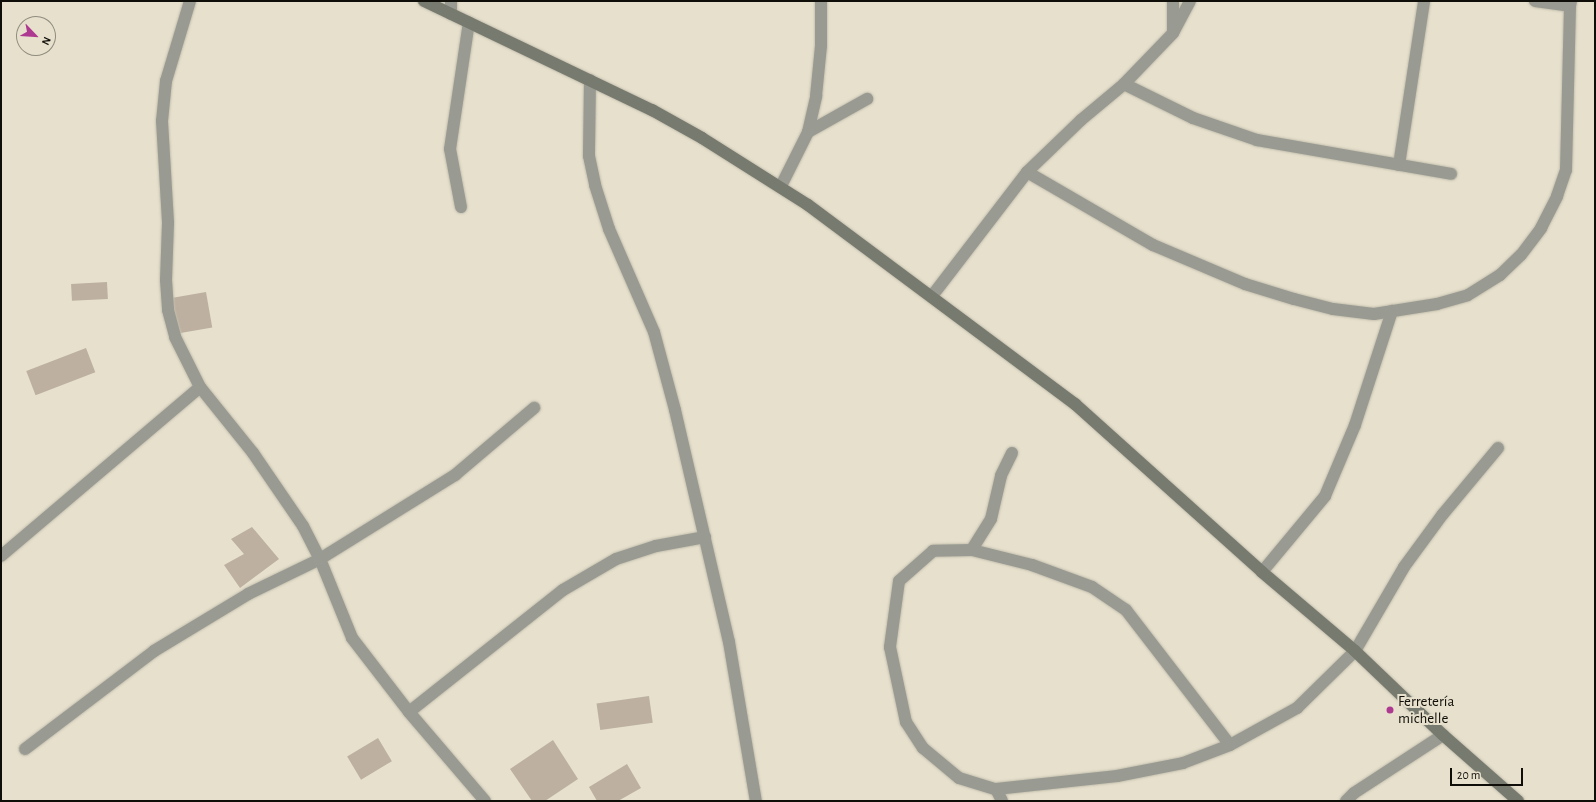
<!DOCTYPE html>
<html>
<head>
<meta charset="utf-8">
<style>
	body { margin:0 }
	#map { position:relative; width:1596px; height:802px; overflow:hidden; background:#e6e0cd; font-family:"Alegreya Sans",sans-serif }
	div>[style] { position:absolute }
	.building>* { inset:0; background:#bdb0a0; transform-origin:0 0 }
	.roads { filter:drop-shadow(0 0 1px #c4bead) drop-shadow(0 0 1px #c4bead) }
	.street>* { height:12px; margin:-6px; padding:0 6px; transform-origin:6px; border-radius:6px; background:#999b93 }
	.secondary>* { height:12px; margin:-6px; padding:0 6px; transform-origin:6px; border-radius:6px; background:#777a6e }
	.dots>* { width:11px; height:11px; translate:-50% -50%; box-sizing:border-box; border:2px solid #e6e0cd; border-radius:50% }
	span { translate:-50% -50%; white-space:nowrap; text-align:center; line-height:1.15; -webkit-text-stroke:4px #e6e0cd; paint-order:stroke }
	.poi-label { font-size:15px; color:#100e08 }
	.left { translate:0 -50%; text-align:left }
	.frame { position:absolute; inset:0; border:2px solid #100e08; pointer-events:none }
	.north { position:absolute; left:16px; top:16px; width:40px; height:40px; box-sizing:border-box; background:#e6e0cd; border:1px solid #908c7e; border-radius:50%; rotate:115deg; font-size:11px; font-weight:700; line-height:16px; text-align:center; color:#100e08 }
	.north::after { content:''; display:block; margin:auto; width:14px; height:18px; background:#ae3991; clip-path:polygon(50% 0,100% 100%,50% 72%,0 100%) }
	.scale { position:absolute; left:1450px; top:768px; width:73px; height:18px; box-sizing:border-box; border:2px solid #100e08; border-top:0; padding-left:5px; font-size:12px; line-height:14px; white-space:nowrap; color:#100e08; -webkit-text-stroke:3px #e6e0cd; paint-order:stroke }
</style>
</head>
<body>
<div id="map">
	<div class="building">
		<div style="left:107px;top:282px;width:17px;height:36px;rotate:87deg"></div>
		<div style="left:206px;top:292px;width:36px;height:35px;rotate:80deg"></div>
		<div style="left:86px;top:348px;width:26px;height:64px;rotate:69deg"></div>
		<div style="clip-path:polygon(252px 527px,279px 559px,240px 588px,224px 565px,244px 554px,231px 539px)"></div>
		<div style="left:649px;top:696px;width:27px;height:53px;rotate:82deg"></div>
		<div style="left:378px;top:738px;width:27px;height:36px;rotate:59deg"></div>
		<div style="clip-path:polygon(553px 740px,578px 779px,545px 801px,532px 801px,510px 769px)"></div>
		<div style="clip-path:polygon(627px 764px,641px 788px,618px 801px,597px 801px,589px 787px)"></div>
	</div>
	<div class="roads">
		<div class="street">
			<div style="left:190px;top:1px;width:84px;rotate:106.7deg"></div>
			<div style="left:166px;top:81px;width:40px;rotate:95.7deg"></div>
			<div style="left:162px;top:121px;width:102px;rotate:86.6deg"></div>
			<div style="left:168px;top:223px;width:57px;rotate:92deg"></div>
			<div style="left:166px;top:280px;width:30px;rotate:86deg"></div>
			<div style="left:168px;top:310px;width:28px;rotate:75deg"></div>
			<div style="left:175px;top:337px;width:56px;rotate:63.4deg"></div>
			<div style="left:200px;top:387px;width:85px;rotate:51.2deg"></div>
			<div style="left:253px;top:453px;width:88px;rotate:55.6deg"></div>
			<div style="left:303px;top:526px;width:37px;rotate:63deg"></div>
			<div style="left:320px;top:559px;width:85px;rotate:67.9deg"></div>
			<div style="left:352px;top:638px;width:93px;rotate:52.4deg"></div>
			<div style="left:409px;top:712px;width:117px;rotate:49.5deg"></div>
			<div style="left:451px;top:1px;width:13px;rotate:90deg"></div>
			<div style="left:1173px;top:1px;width:30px;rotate:90deg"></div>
			<div style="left:1535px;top:1px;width:35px;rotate:8deg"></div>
			<div style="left:1570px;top:6px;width:5px;rotate:-79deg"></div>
			<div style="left:590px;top:80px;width:76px;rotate:90.8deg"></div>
			<div style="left:589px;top:156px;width:30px;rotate:78deg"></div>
			<div style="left:595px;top:185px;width:46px;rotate:72.3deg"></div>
			<div style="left:609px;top:229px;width:112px;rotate:66.4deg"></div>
			<div style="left:654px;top:332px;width:81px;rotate:74.9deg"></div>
			<div style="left:675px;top:410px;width:238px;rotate:76.9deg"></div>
			<div style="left:729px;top:642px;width:161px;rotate:80.4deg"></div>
			<div style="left:1124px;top:84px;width:77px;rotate:26.2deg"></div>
			<div style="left:1193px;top:118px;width:68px;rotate:19deg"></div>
			<div style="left:1257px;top:140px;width:197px;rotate:9.9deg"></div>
			<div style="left:808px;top:132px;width:68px;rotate:-29.2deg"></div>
			<div style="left:1399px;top:165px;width:166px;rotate:-81.3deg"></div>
			<div style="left:1027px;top:172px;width:146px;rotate:30.1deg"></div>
			<div style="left:1153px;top:245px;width:100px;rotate:23deg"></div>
			<div style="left:1245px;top:284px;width:51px;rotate:17deg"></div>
			<div style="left:1294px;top:299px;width:40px;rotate:14.4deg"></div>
			<div style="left:1333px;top:309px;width:41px;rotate:7deg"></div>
			<div style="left:1374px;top:314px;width:64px;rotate:-9deg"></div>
			<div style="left:1437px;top:304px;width:32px;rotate:-16deg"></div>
			<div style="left:1468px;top:295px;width:38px;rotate:-32deg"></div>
			<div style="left:1500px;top:275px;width:29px;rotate:-44deg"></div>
			<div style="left:1521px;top:255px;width:34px;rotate:-53deg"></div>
			<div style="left:1541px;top:228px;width:36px;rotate:-63deg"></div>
			<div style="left:1557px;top:196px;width:28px;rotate:-71deg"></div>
			<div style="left:1566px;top:170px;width:164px;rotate:-88.6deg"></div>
			<div style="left:781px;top:186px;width:60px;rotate:-63.4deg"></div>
			<div style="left:808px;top:132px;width:37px;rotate:-77deg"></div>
			<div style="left:816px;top:96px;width:50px;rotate:-84.3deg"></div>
			<div style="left:821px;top:46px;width:45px;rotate:-90deg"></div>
			<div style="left:461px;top:207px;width:59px;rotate:-100.7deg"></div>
			<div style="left:450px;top:149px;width:128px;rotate:-81.5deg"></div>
			<div style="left:932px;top:296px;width:156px;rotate:-52.5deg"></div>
			<div style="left:1027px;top:172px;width:75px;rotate:-43.9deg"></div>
			<div style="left:1081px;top:120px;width:56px;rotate:-39.9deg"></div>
			<div style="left:1124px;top:84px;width:71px;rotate:-46.1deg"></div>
			<div style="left:1173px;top:33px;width:36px;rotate:-62deg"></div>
			<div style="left:1012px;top:453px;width:25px;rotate:116deg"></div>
			<div style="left:1001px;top:476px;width:44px;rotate:103.1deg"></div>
			<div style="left:991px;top:519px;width:36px;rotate:122deg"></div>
			<div style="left:972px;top:550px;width:39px;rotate:179deg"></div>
			<div style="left:933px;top:551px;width:45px;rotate:138.6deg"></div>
			<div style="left:899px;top:581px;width:67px;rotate:97.8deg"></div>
			<div style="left:890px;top:647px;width:77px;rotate:78deg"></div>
			<div style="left:906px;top:722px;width:31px;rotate:57deg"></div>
			<div style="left:923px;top:748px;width:47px;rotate:39.8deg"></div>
			<div style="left:959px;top:778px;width:39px;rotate:17deg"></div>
			<div style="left:996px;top:789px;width:122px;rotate:-6.1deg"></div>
			<div style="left:1117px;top:776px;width:67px;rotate:-11.1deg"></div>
			<div style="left:1183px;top:763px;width:50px;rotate:-21deg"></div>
			<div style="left:1230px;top:745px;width:77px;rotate:-28.9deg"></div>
			<div style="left:1297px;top:708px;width:81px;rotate:-44.5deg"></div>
			<div style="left:1355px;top:651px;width:97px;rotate:-59.7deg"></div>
			<div style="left:1404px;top:567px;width:66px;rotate:-53.7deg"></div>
			<div style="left:1443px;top:514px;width:86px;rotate:-50.2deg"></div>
			<div style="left:972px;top:550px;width:62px;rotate:14deg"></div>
			<div style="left:1032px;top:565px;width:64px;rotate:20.1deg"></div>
			<div style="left:1092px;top:587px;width:41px;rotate:34.1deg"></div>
			<div style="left:1126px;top:610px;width:170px;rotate:52.4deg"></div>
			<div style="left:1px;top:556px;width:261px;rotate:-40.3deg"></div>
			<div style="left:1262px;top:572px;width:99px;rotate:-50.3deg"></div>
			<div style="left:1325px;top:496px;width:77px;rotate:-67.1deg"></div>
			<div style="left:1355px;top:425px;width:120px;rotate:-72deg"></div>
			<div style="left:409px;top:712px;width:196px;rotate:-38.4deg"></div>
			<div style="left:563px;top:590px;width:61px;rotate:-30.3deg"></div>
			<div style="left:616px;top:559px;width:42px;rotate:-18deg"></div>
			<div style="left:656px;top:546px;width:50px;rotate:-10.4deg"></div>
			<div style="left:25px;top:749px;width:162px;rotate:-37.2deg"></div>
			<div style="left:154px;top:651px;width:110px;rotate:-31.2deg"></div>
			<div style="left:248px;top:594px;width:80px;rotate:-25.9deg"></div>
			<div style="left:320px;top:559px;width:159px;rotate:-31.9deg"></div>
			<div style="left:455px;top:475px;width:104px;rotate:-40.3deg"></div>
			<div style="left:996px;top:789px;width:13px;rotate:63deg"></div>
			<div style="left:1346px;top:801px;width:11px;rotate:-45deg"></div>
			<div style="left:1354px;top:793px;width:106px;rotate:-33.1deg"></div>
		</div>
		<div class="secondary">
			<div style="left:424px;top:1px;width:253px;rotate:25.6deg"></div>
			<div style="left:652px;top:110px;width:57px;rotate:29.2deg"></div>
			<div style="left:702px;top:138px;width:125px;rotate:32.3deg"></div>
			<div style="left:808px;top:205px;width:333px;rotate:36.7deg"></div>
			<div style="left:1075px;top:404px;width:251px;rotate:41.9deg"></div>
			<div style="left:1262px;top:572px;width:122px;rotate:40.3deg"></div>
			<div style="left:1355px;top:651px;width:122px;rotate:43.7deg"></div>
			<div style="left:1443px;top:735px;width:100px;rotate:41.3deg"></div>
		</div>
	</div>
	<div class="dots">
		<div style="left:1390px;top:710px;background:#ae3991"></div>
	</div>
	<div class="poi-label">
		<span class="left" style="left:1398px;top:710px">Ferretería<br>michelle</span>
	</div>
	<div class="frame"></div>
	<div class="north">N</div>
	<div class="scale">20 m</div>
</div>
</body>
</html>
